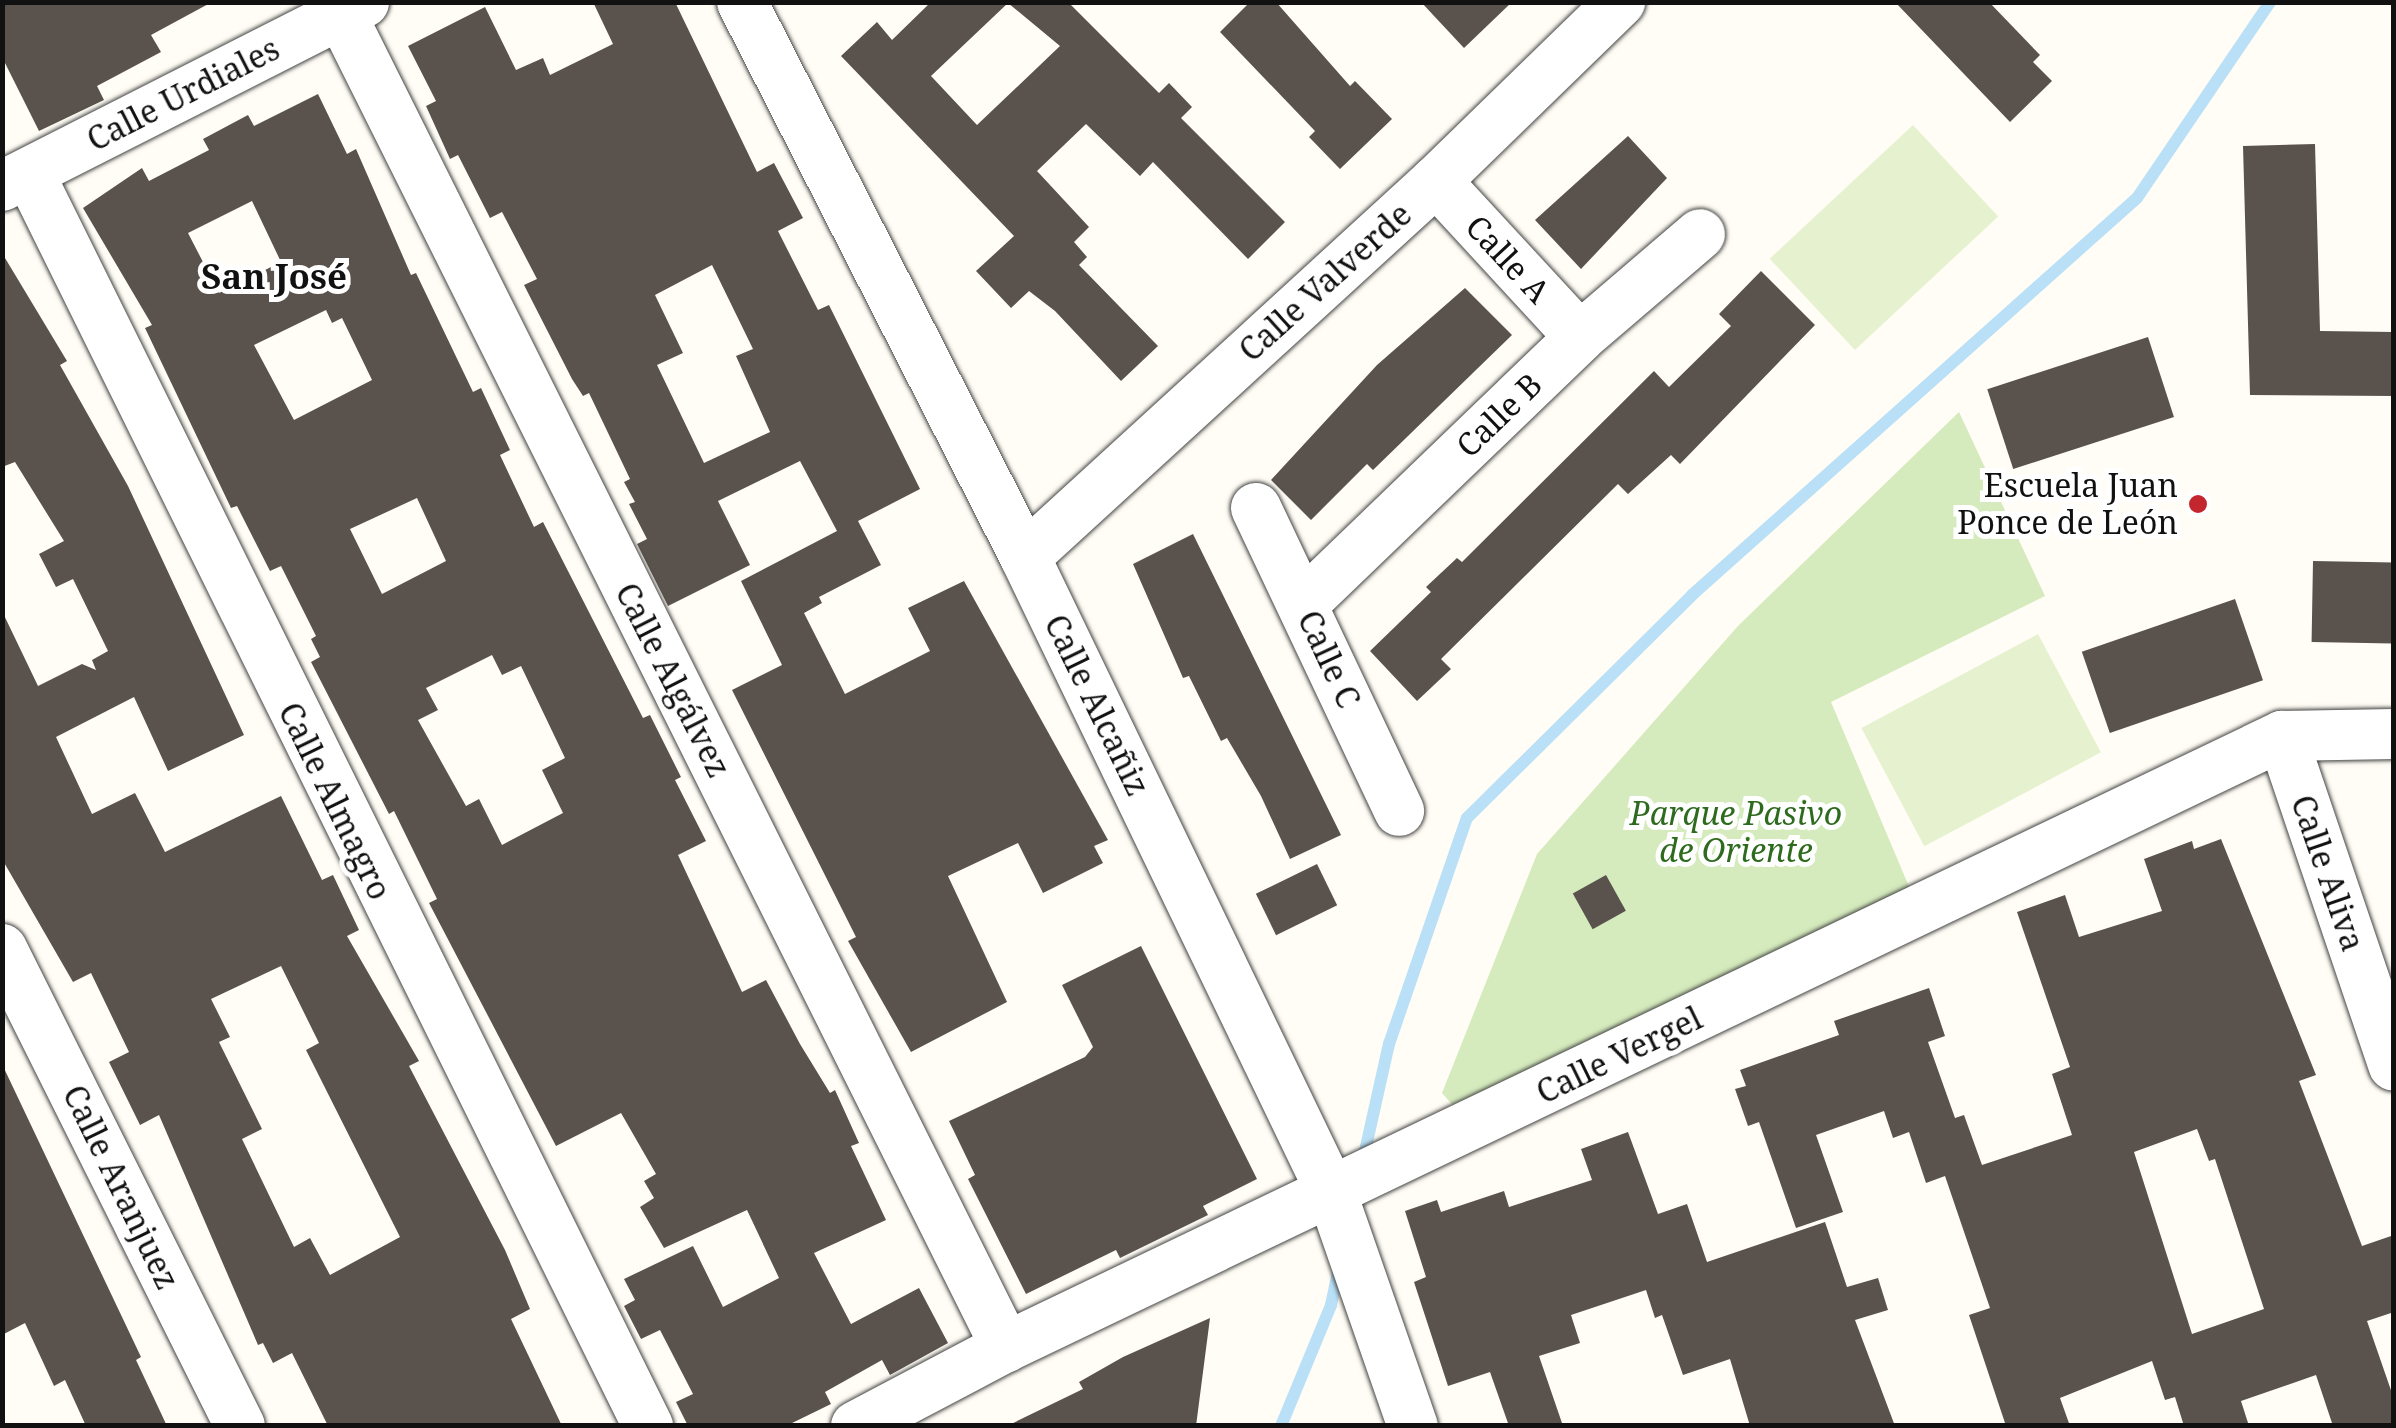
<!DOCTYPE html>
<html>
<head>
<meta charset="utf-8">
<style>
	body { margin:0 }
	#map { position:relative; width:2396px; height:1428px; overflow:hidden; background:#fffdf5; font-family:"Noto Serif",serif }
	div>[style] { position:absolute }
	.green>* { inset:0; background:#d5ebbd }
	.pitch>* { inset:0; background:#e6f2cf; transform-origin:0 0 }
	.stream>* { height:12px; margin:-6px; padding:0 6px; transform-origin:6px; border-radius:6px; background:#b9e0f7 }
	.building>* { inset:0; background:#5a524d; transform-origin:0 0 }
	.roads { filter:drop-shadow(0 0 2px #444) drop-shadow(0 0 2px #444) }
	.minor>* { height:50px; margin:-25px; padding:0 25px; transform-origin:25px; border-radius:25px; background:#fff }
	.dots>* { width:28px; height:28px; translate:-50% -50%; box-sizing:border-box; border:5px solid #fff; border-radius:50% }
	span { translate:-50% -50%; white-space:nowrap; text-align:center; line-height:1.15; -webkit-text-stroke:10px #fff; paint-order:stroke }
	.street-label { font-size:32px; color:#111 }
	.poi-label { font-size:32px; color:#111 }
	.right { translate:-100% -50%; text-align:right }
	.park-label { font-size:32px; color:#2f6b1f; font-style:italic }
	.neighbourhood-label { font-size:35px; color:#111; font-weight:700 }
	.frame { position:absolute; inset:0; border:5px solid #111; pointer-events:none }
</style>
</head>
<body>
<div id="map">
	<div class="green">
		<div style="clip-path:polygon(1959px 412px,2045px 596px,1831px 702px,1913px 896px,1464px 1118px,1442px 1093px,1537px 854px,1738px 626px)"></div>
	</div>
	<div class="pitch">
		<div style="left:1913px;top:125px;width:125px;height:196px;rotate:47deg"></div>
		<div style="left:2038px;top:634px;width:134px;height:200px;rotate:62deg"></div>
	</div>
	<div class="stream">
		<div style="left:1363px;top:1160px;width:119px;rotate:-77.4deg"></div>
		<div style="left:1389px;top:1044px;width:239px;rotate:-71deg"></div>
		<div style="left:1467px;top:818px;width:317px;rotate:-44.7deg"></div>
		<div style="left:1692px;top:595px;width:596px;rotate:-41.74deg"></div>
		<div style="left:2137px;top:198px;width:237px;rotate:-55.8deg"></div>
		<div style="left:1281px;top:1426px;width:131px;rotate:-67.5deg"></div>
		<div style="left:1331px;top:1305px;width:39px;rotate:-78deg"></div>
	</div>
	<div class="building">
		<div style="clip-path:polygon(2px 2px,212px 2px,151px 35px,161px 52px,97px 86px,104px 100px,39px 131px,2px 57px)"></div>
		<div style="clip-path:polygon(evenodd,593px 2px,675px 2px,757px 172px,774px 163px,803px 218px,778px 231px,818px 310px,829px 305px,920px 489px,858px 521px,881px 565px,819px 597px,822px 603px,804px 613px,845px 694px,930px 651px,908px 608px,964px 581px,1108px 840px,1094px 846px,1103px 863px,1043px 893px,1018px 843px,948px 876px,1007px 1002px,911px 1052px,848px 941px,856px 937px,732px 690px,782px 665px,741px 581px,837px 531px,800px 461px,718px 501px,750px 565px,668px 606px,637px 544px,647px 539px,629px 504px,635px 502px,624px 482px,630px 479px,589px 393px,583px 396px,572px 379px,524px 285px,537px 279px,502px 212px,490px 218px,458px 155px,450px 159px,426px 106px,436px 101px,408px 46px,485px 7px,516px 70px,543px 58px,550px 75px,613px 44px,593px 2px,712px 265px,753px 349px,736px 356px,770px 432px,704px 463px,657px 365px,683px 353px,655px 295px,712px 265px)"></div>
		<div style="clip-path:polygon(evenodd,931px 2px,1068px 2px,1159px 93px,1169px 83px,1192px 107px,1181px 118px,1285px 222px,1248px 259px,1153px 162px,1140px 176px,1086px 124px,1037px 171px,1089px 227px,1074px 242px,1087px 257px,1079px 265px,1158px 346px,1121px 381px,1055px 311px,1029px 291px,1011px 308px,976px 271px,1014px 236px,841px 56px,877px 22px,892px 40px,931px 2px,1008px 3px,1060px 46px,977px 125px,931px 76px,1008px 3px)"></div>
		<div style="clip-path:polygon(1250px 2px,1276px 2px,1350px 86px,1355px 81px,1392px 119px,1340px 169px,1309px 137px,1315px 131px,1220px 32px)"></div>
		<div style="clip-path:polygon(1421px 2px,1512px 2px,1464px 48px)"></div>
		<div style="clip-path:polygon(1895px 2px,1989px 2px,2040px 55px,2033px 62px,2052px 81px,2010px 122px)"></div>
		<div style="clip-path:polygon(evenodd,318px 94px,347px 154px,356px 149px,411px 275px,416px 273px,473px 392px,481px 388px,510px 450px,500px 455px,534px 527px,543px 522px,643px 718px,650px 715px,681px 777px,675px 780px,706px 841px,678px 855px,742px 992px,766px 980px,800px 1044px,830px 1093px,835px 1090px,859px 1143px,851px 1146px,886px 1220px,814px 1253px,851px 1324px,919px 1288px,948px 1343px,890px 1375px,882px 1360px,825px 1392px,831px 1404px,786px 1426px,688px 1426px,676px 1402px,693px 1394px,660px 1330px,641px 1339px,624px 1306px,635px 1300px,624px 1279px,693px 1246px,723px 1307px,779px 1278px,747px 1210px,664px 1248px,640px 1207px,654px 1198px,644px 1181px,656px 1174px,621px 1113px,556px 1146px,429px 903px,437px 899px,394px 811px,389px 814px,311px 662px,320px 657px,311px 639px,316px 636px,281px 566px,270px 571px,237px 506px,231px 508px,145px 328px,152px 325px,83px 208px,142px 168px,149px 181px,209px 150px,203px 139px,248px 115px,254px 126px,318px 94px,252px 201px,281px 262px,219px 293px,188px 233px,252px 201px,318px 94px,326px 310px,332px 323px,342px 318px,372px 380px,294px 420px,254px 345px,326px 310px,318px 94px,417px 498px,446px 561px,382px 594px,350px 529px,417px 498px,318px 94px,492px 655px,502px 675px,521px 666px,565px 758px,542px 770px,563px 813px,502px 845px,479px 799px,466px 806px,418px 720px,438px 710px,426px 688px,492px 655px)"></div>
		<div style="clip-path:polygon(1628px 136px,1667px 178px,1581px 269px,1535px 220px)"></div>
		<div style="clip-path:polygon(2315px 144px,2320px 331px,2394px 332px,2394px 396px,2250px 395px,2243px 146px)"></div>
		<div style="clip-path:polygon(evenodd,2px 253px,67px 361px,60px 365px,128px 486px,244px 735px,168px 771px,134px 697px,56px 737px,92px 814px,135px 793px,165px 852px,281px 796px,322px 880px,333px 875px,359px 930px,347px 936px,419px 1061px,409px 1066px,505px 1250px,530px 1309px,511px 1319px,562px 1426px,328px 1426px,292px 1353px,273px 1363px,263px 1343px,258px 1345px,159px 1115px,140px 1125px,109px 1062px,129px 1052px,91px 973px,73px 982px,2px 859px,2px 611px,38px 686px,82px 664px,96px 670px,92px 660px,108px 651px,73px 579px,56px 587px,39px 554px,64px 541px,15px 462px,2px 467px,2px 253px,281px 966px,319px 1043px,306px 1050px,400px 1237px,330px 1275px,310px 1238px,294px 1247px,242px 1139px,262px 1129px,219px 1042px,230px 1037px,211px 999px,281px 966px)"></div>
		<div style="clip-path:polygon(1761px 271px,1815px 325px,1680px 464px,1671px 455px,1628px 494px,1618px 484px,1441px 659px,1451px 669px,1417px 701px,1370px 651px,1431px 592px,1426px 587px,1457px 558px,1462px 562px,1654px 371px,1669px 387px,1731px 326px,1719px 314px)"></div>
		<div style="clip-path:polygon(1465px 288px,1512px 335px,1373px 470px,1367px 464px,1311px 520px,1271px 480px,1377px 365px)"></div>
		<div style="left:2148px;top:337px;width:84px;height:169px;rotate:72deg"></div>
		<div style="clip-path:polygon(1193px 534px,1341px 835px,1290px 859px,1261px 796px,1227px 738px,1221px 741px,1189px 676px,1183px 678px,1133px 564px)"></div>
		<div style="left:2313px;top:561px;width:81px;height:81px;rotate:1deg"></div>
		<div style="left:2235px;top:599px;width:86px;height:162px;rotate:71deg"></div>
		<div style="clip-path:polygon(evenodd,2221px 839px,2316px 1075px,2299px 1081px,2362px 1246px,2394px 1235px,2394px 1312px,2367px 1321px,2394px 1399px,2394px 1426px,2333px 1426px,2316px 1375px,2241px 1401px,2249px 1426px,2184px 1426px,2175px 1397px,2165px 1400px,2152px 1361px,2060px 1398px,2070px 1426px,2006px 1426px,1969px 1315px,1990px 1308px,1945px 1176px,1926px 1183px,1909px 1132px,1893px 1138px,1884px 1111px,1816px 1135px,1843px 1212px,1796px 1228px,1759px 1122px,1748px 1126px,1735px 1089px,1746px 1086px,1740px 1070px,1839px 1035px,1834px 1021px,1929px 988px,1945px 1036px,1928px 1042px,1955px 1118px,1964px 1115px,1982px 1165px,2072px 1135px,2052px 1074px,2070px 1067px,2017px 912px,2065px 895px,2079px 937px,2162px 911px,2144px 859px,2192px 841px,2194px 849px,2221px 839px,2197px 1129px,2209px 1161px,2215px 1159px,2264px 1309px,2192px 1334px,2134px 1152px,2197px 1129px)"></div>
		<div style="left:1317px;top:864px;width:46px;height:68px;rotate:64deg"></div>
		<div style="left:1606px;top:875px;width:41px;height:38px;rotate:61deg"></div>
		<div style="clip-path:polygon(1141px 946px,1257px 1179px,1203px 1206px,1208px 1215px,1120px 1258px,1116px 1250px,1026px 1294px,968px 1179px,975px 1175px,949px 1121px,1085px 1057px,1093px 1047px,1062px 985px)"></div>
		<div style="clip-path:polygon(2px 1064px,141px 1357px,136px 1360px,167px 1426px,86px 1426px,65px 1380px,54px 1386px,25px 1323px,2px 1335px)"></div>
		<div style="clip-path:polygon(1628px 1132px,1658px 1214px,1687px 1204px,1707px 1262px,1825px 1222px,1847px 1287px,1878px 1278px,1888px 1310px,1855px 1320px,1895px 1426px,1750px 1426px,1730px 1359px,1683px 1375px,1662px 1315px,1655px 1318px,1646px 1290px,1571px 1315px,1580px 1343px,1539px 1356px,1563px 1426px,1509px 1426px,1490px 1372px,1448px 1386px,1414px 1282px,1426px 1277px,1405px 1211px,1437px 1200px,1441px 1212px,1504px 1191px,1509px 1207px,1592px 1180px,1581px 1149px)"></div>
		<div style="clip-path:polygon(1210px 1318px,1196px 1426px,1007px 1426px,1083px 1389px,1079px 1382px,1123px 1357px)"></div>
	</div>
	<div class="roads">
		<div class="minor">
			<div style="left:742px;top:2px;width:623px;rotate:62.98deg"></div>
			<div style="left:1025px;top:557px;width:707px;rotate:64.27deg"></div>
			<div style="left:1332px;top:1194px;width:246px;rotate:70.8deg"></div>
			<div style="left:341px;top:14px;width:1490px;rotate:63.49deg"></div>
			<div style="left:29px;top:173px;width:1398px;rotate:63.71deg"></div>
			<div style="left:1436px;top:181px;width:212px;rotate:47.3deg"></div>
			<div style="left:2px;top:186px;width:406px;rotate:-26.9deg"></div>
			<div style="left:1256px;top:508px;width:335px;rotate:64.7deg"></div>
			<div style="left:1025px;top:557px;width:557px;rotate:-42.45deg"></div>
			<div style="left:1436px;top:181px;width:257px;rotate:-44.2deg"></div>
			<div style="left:1304px;top:603px;width:383px;rotate:-43.9deg"></div>
			<div style="left:1580px;top:337px;width:158px;rotate:-40.6deg"></div>
			<div style="left:2282px;top:736px;width:348px;rotate:71.3deg"></div>
			<div style="left:2px;top:949px;width:533px;rotate:63.48deg"></div>
			<div style="left:856px;top:1426px;width:170px;rotate:-27.8deg"></div>
			<div style="left:1006px;top:1347px;width:1415px;rotate:-25.59deg"></div>
			<div style="left:2282px;top:736px;width:112px;rotate:-1deg"></div>
		</div>
	</div>
	<div class="dots">
		<div style="left:2198px;top:504px;background:#c4262e"></div>
	</div>
	<div class="street-label">
		<span style="left:183px;top:94px;rotate:-27deg">Calle Urdiales</span>
		<span style="left:1508px;top:259px;rotate:47deg">Calle A</span>
		<span style="left:1325px;top:282px;rotate:-42deg">Calle Valverde</span>
		<span style="left:1499px;top:415px;rotate:-44deg">Calle B</span>
		<span style="left:1329px;top:659px;rotate:65deg">Calle C</span>
		<span style="left:673px;top:680px;rotate:63deg">Calle Algálvez</span>
		<span style="left:1097px;top:705px;rotate:64deg">Calle Alcañiz</span>
		<span style="left:335px;top:801px;rotate:64deg">Calle Almagro</span>
		<span style="left:2328px;top:873px;rotate:71deg">Calle Aliva</span>
		<span style="left:1619px;top:1055px;rotate:-26deg">Calle Vergel</span>
		<span style="left:121px;top:1187px;rotate:64deg">Calle Aranjuez</span>
	</div>
	<div class="poi-label">
		<span class="right" style="left:2178px;top:504px">Escuela Juan<br>Ponce de León</span>
	</div>
	<div class="park-label">
		<span style="left:1736px;top:832px">Parque Pasivo<br>de Oriente</span>
	</div>
	<div class="neighbourhood-label">
		<span style="left:274px;top:276px">San José</span>
	</div>
	<div class="frame"></div>
</div>
</body>
</html>
